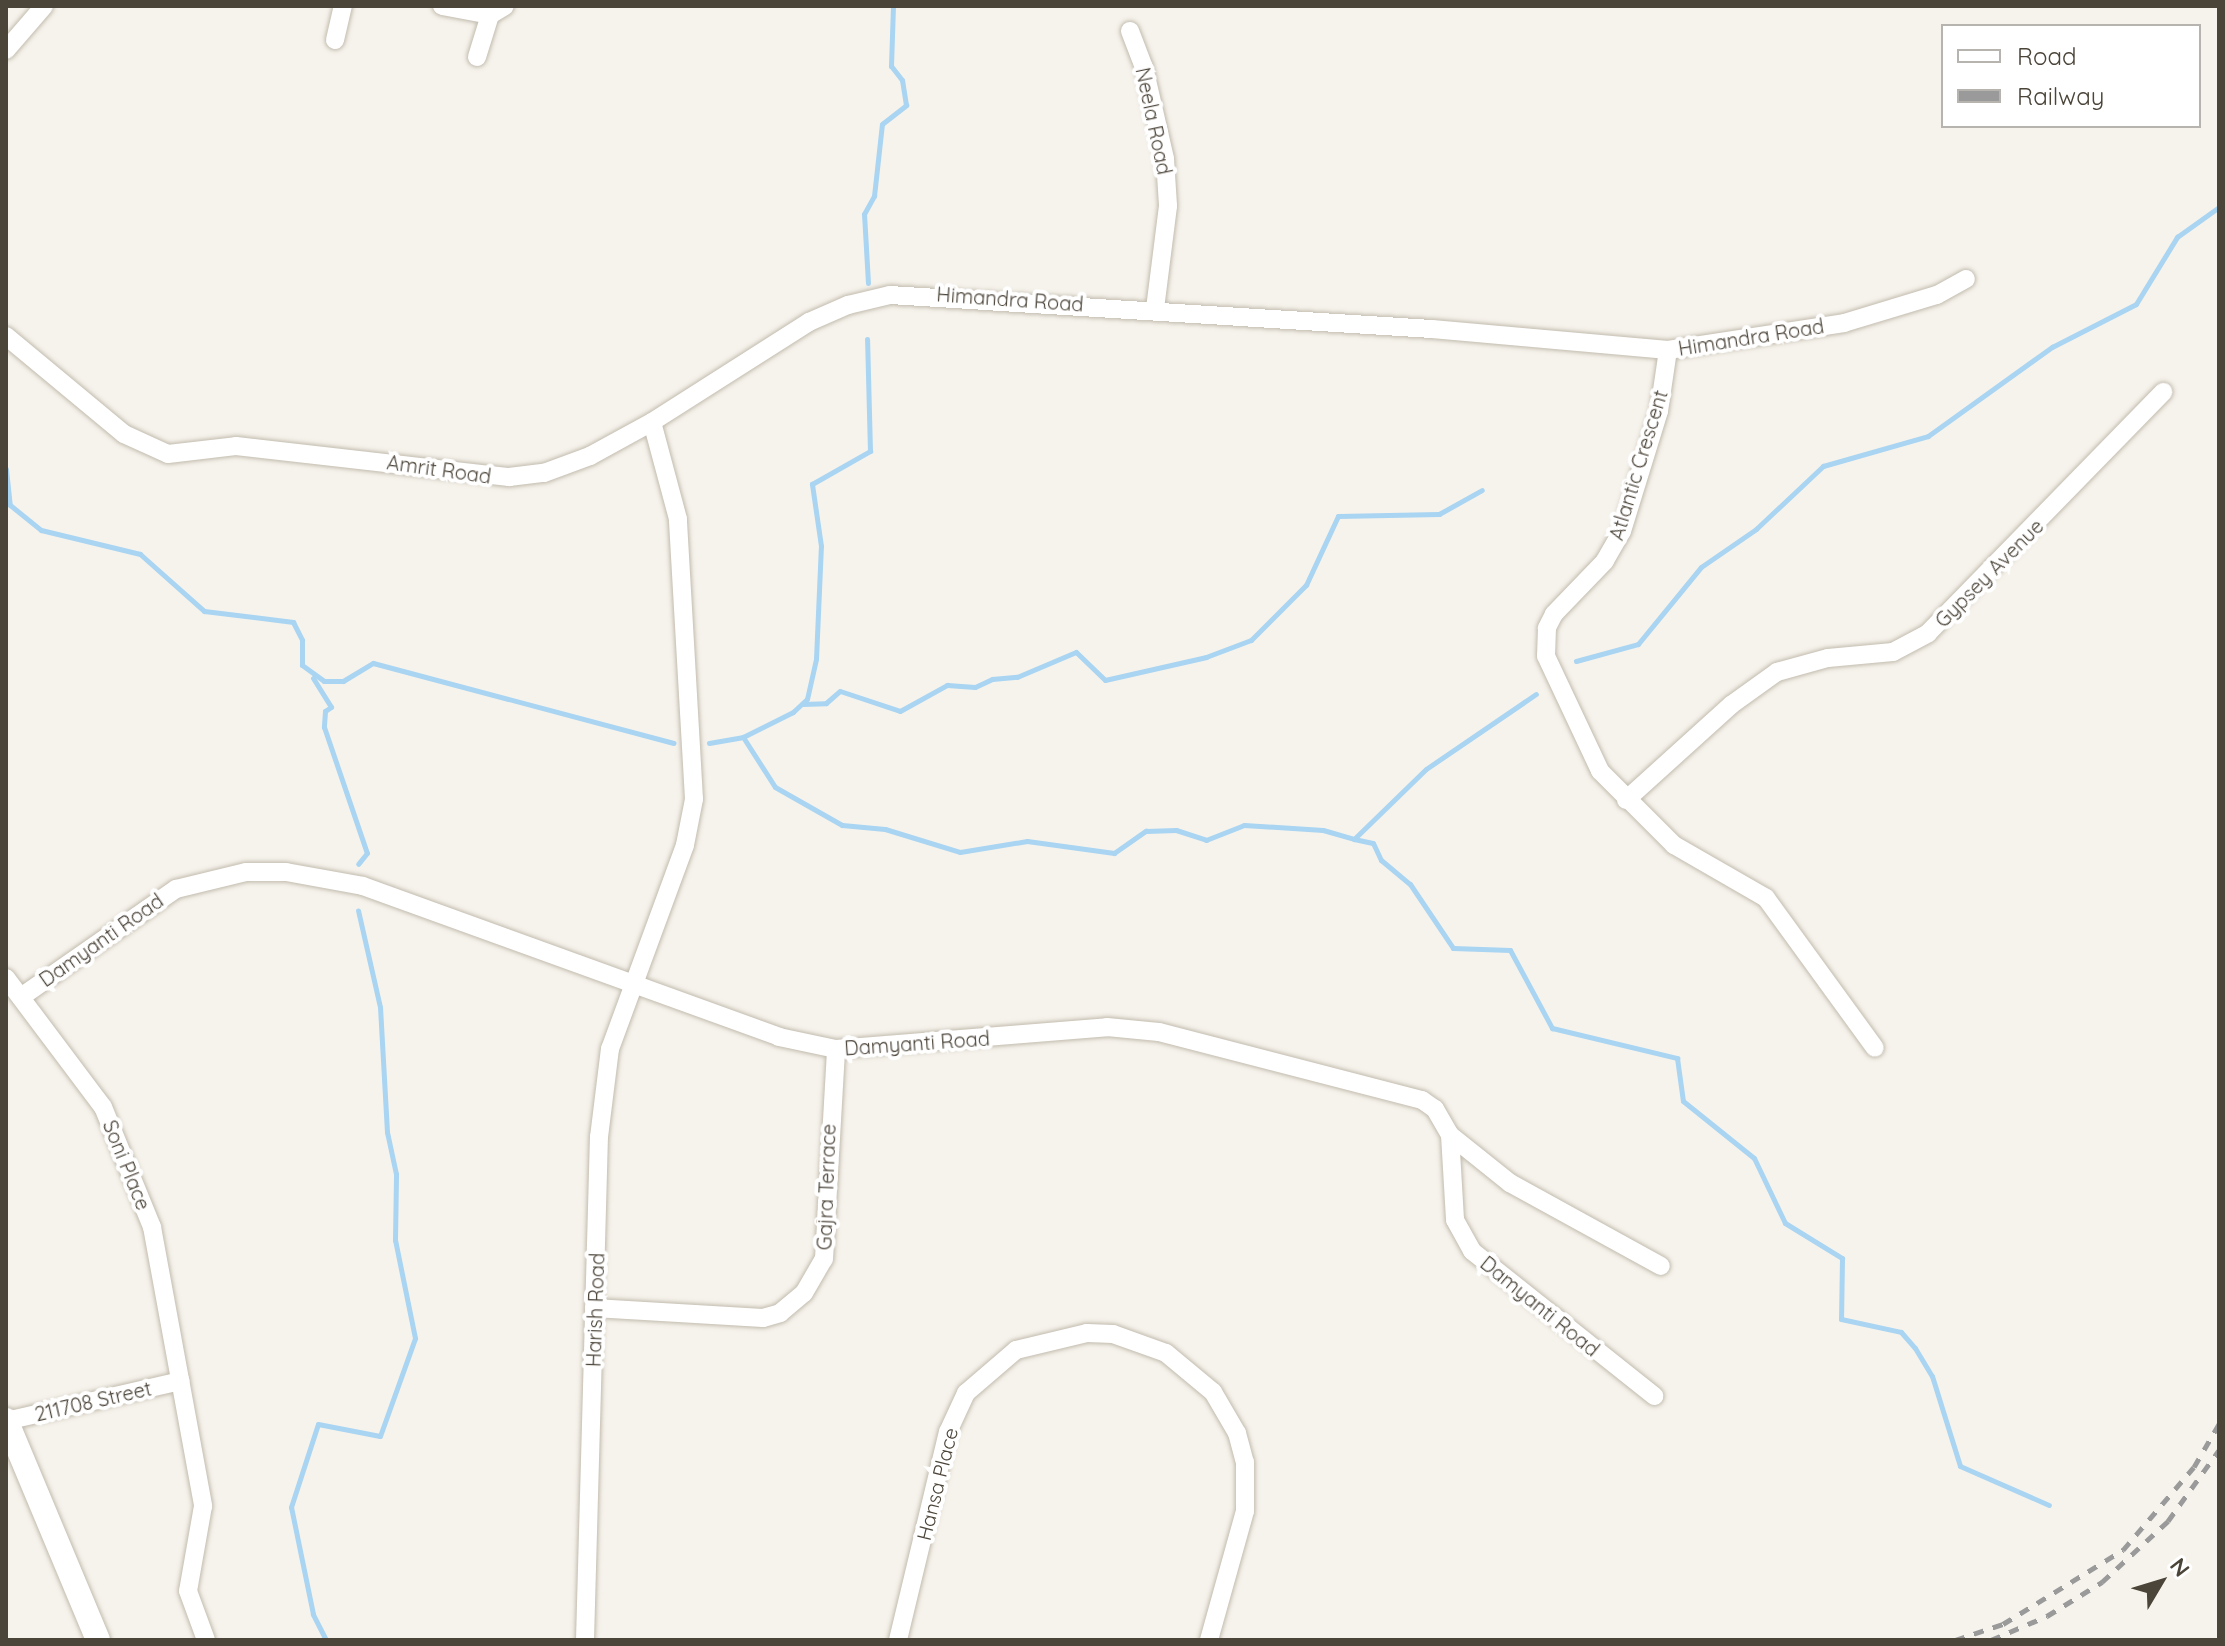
<!DOCTYPE html>
<html>
<head>
<meta charset="utf-8">
<style>
	body { margin:0 }
	#map { position:relative; width:2225px; height:1646px; overflow:hidden; background:#f6f3ec; font-family:Quicksand,sans-serif }
	div>[style] { position:absolute }
	.stream>* { height:5px; margin:-2.5px; padding:0 2.5px; transform-origin:2.5px; border-radius:2.5px; background:#a9d4f2 }
	.roads { filter:drop-shadow(0 0 2px #c2bbae) drop-shadow(0 0 2px #c2bbae) }
	.minor>* { height:18px; margin:-9px; padding:0 9px; transform-origin:9px; border-radius:9px; background:#fff }
	.tertiary>* { height:24px; margin:-12px; padding:0 12px; transform-origin:12px; border-radius:12px; background:#fff }
	.rail>* { height:5px; margin-top:-2.5px; transform-origin:0; background:repeating-linear-gradient(90deg,#9a9a9a 0 10px,transparent 0 20px) }
	span { translate:-50% -50%; white-space:nowrap; text-align:center; line-height:1.15; -webkit-text-stroke:8px #fff; paint-order:stroke }
	.street-label { font-size:20px; color:#4b4439 }
	.frame { position:absolute; inset:0; border:8px solid #4b4439; pointer-events:none }
	.legend { position:absolute; left:1941px; top:24px; width:260px; height:104px; box-sizing:border-box; background:#fff; border:2px solid #b7b4b0; margin:0; padding:10px 14px; list-style:none; font-size:24px; color:#4b4439 }
	.legend li { display:flex; align-items:center; gap:16px; height:40px }
	.legend b { width:40px; border:2px solid #b7b4b0 }
	.north { position:absolute; left:2121px; top:1542px; width:80px; height:80px; -webkit-text-stroke:6px #fff; paint-order:stroke; rotate:52deg; font-size:22px; font-weight:700; line-height:32px; text-align:center; color:#4b4439 }
	.north::after { content:''; display:block; margin:auto; width:28px; height:36px; background:#4b4439; clip-path:polygon(50% 0,100% 100%,50% 72%,0 100%) }
</style>
</head>
<body>
<div id="map">
	<div class="stream">
		<div style="left:868px;top:283px;width:69px;rotate:-93.3deg"></div>
		<div style="left:864px;top:214px;width:21px;rotate:-61deg"></div>
		<div style="left:874px;top:196px;width:72px;rotate:-83.7deg"></div>
		<div style="left:882px;top:124px;width:31px;rotate:-38deg"></div>
		<div style="left:906px;top:105px;width:25px;rotate:-99deg"></div>
		<div style="left:902px;top:80px;width:18px;rotate:-128deg"></div>
		<div style="left:891px;top:66px;width:60px;rotate:-88.1deg"></div>
		<div style="left:6px;top:469px;width:36px;rotate:84deg"></div>
		<div style="left:10px;top:505px;width:40px;rotate:39deg"></div>
		<div style="left:41px;top:530px;width:102px;rotate:13.6deg"></div>
		<div style="left:140px;top:554px;width:86px;rotate:41.7deg"></div>
		<div style="left:204px;top:611px;width:90px;rotate:7deg"></div>
		<div style="left:293px;top:622px;width:20px;rotate:63deg"></div>
		<div style="left:302px;top:640px;width:25px;rotate:90deg"></div>
		<div style="left:302px;top:665px;width:27px;rotate:36deg"></div>
		<div style="left:324px;top:681px;width:19px"></div>
		<div style="left:343px;top:681px;width:35px;rotate:-31deg"></div>
		<div style="left:373px;top:663px;width:311px;rotate:14.9deg"></div>
		<div style="left:1576px;top:661px;width:64px;rotate:-15.3deg"></div>
		<div style="left:1638px;top:644px;width:99px;rotate:-50.7deg"></div>
		<div style="left:1701px;top:567px;width:67px;rotate:-34.6deg"></div>
		<div style="left:1756px;top:529px;width:92px;rotate:-43.2deg"></div>
		<div style="left:1823px;top:466px;width:109px;rotate:-15.9deg"></div>
		<div style="left:1928px;top:436px;width:153px;rotate:-35.7deg"></div>
		<div style="left:2052px;top:347px;width:94px;rotate:-27.1deg"></div>
		<div style="left:2136px;top:304px;width:79px;rotate:-58.5deg"></div>
		<div style="left:2177px;top:237px;width:52px;rotate:-35.5deg"></div>
		<div style="left:313px;top:678px;width:34px;rotate:58deg"></div>
		<div style="left:331px;top:707px;width:7px;rotate:146deg"></div>
		<div style="left:325px;top:711px;width:16px;rotate:94deg"></div>
		<div style="left:324px;top:727px;width:133px;rotate:71.2deg"></div>
		<div style="left:367px;top:853px;width:14px;rotate:129deg"></div>
		<div style="left:802px;top:704px;width:24px;rotate:-2deg"></div>
		<div style="left:826px;top:703px;width:18px;rotate:-41deg"></div>
		<div style="left:840px;top:691px;width:63px;rotate:18.4deg"></div>
		<div style="left:900px;top:711px;width:54px;rotate:-29deg"></div>
		<div style="left:947px;top:685px;width:28px;rotate:4deg"></div>
		<div style="left:975px;top:687px;width:19px;rotate:-25deg"></div>
		<div style="left:992px;top:679px;width:25px;rotate:-5deg"></div>
		<div style="left:1017px;top:677px;width:64px;rotate:-23deg"></div>
		<div style="left:1076px;top:652px;width:40px;rotate:44deg"></div>
		<div style="left:1105px;top:680px;width:104px;rotate:-12.8deg"></div>
		<div style="left:1206px;top:657px;width:48px;rotate:-20.7deg"></div>
		<div style="left:1251px;top:640px;width:78px;rotate:-45deg"></div>
		<div style="left:1306px;top:585px;width:76px;rotate:-65.1deg"></div>
		<div style="left:1338px;top:516px;width:101px;rotate:-1.1deg"></div>
		<div style="left:1439px;top:514px;width:49px;rotate:-29.2deg"></div>
		<div style="left:743px;top:737px;width:56px;rotate:-26.6deg"></div>
		<div style="left:793px;top:712px;width:19px;rotate:-43deg"></div>
		<div style="left:807px;top:699px;width:41px;rotate:-77.3deg"></div>
		<div style="left:816px;top:659px;width:113px;rotate:-87.5deg"></div>
		<div style="left:821px;top:546px;width:63px;rotate:-98.3deg"></div>
		<div style="left:812px;top:484px;width:67px;rotate:-29.6deg"></div>
		<div style="left:870px;top:451px;width:112px;rotate:-91.5deg"></div>
		<div style="left:709px;top:743px;width:35px;rotate:-10deg"></div>
		<div style="left:743px;top:737px;width:59px;rotate:57.4deg"></div>
		<div style="left:775px;top:787px;width:77px;rotate:29.6deg"></div>
		<div style="left:842px;top:825px;width:43px;rotate:5.3deg"></div>
		<div style="left:885px;top:829px;width:78px;rotate:17deg"></div>
		<div style="left:960px;top:852px;width:68px;rotate:-9.3deg"></div>
		<div style="left:1027px;top:841px;width:88px;rotate:7.9deg"></div>
		<div style="left:1114px;top:853px;width:39px;rotate:-35deg"></div>
		<div style="left:1146px;top:831px;width:30px;rotate:-2deg"></div>
		<div style="left:1176px;top:830px;width:32px;rotate:18deg"></div>
		<div style="left:1206px;top:840px;width:41px;rotate:-21.5deg"></div>
		<div style="left:1244px;top:825px;width:79px;rotate:3.6deg"></div>
		<div style="left:1323px;top:830px;width:32px;rotate:16deg"></div>
		<div style="left:1354px;top:839px;width:100px;rotate:-44.2deg"></div>
		<div style="left:1426px;top:769px;width:133px;rotate:-34.3deg"></div>
		<div style="left:1354px;top:839px;width:19px;rotate:12deg"></div>
		<div style="left:1373px;top:843px;width:19px;rotate:65deg"></div>
		<div style="left:1381px;top:860px;width:38px;rotate:40deg"></div>
		<div style="left:1410px;top:884px;width:77px;rotate:56.1deg"></div>
		<div style="left:1453px;top:948px;width:57px;rotate:2deg"></div>
		<div style="left:1510px;top:950px;width:89px;rotate:61.7deg"></div>
		<div style="left:1552px;top:1028px;width:129px;rotate:13.5deg"></div>
		<div style="left:1677px;top:1058px;width:43px;rotate:82.1deg"></div>
		<div style="left:1683px;top:1101px;width:91px;rotate:38.8deg"></div>
		<div style="left:1754px;top:1158px;width:72px;rotate:64.5deg"></div>
		<div style="left:1785px;top:1223px;width:67px;rotate:31.6deg"></div>
		<div style="left:1842px;top:1258px;width:61px;rotate:90.9deg"></div>
		<div style="left:1841px;top:1319px;width:61px;rotate:12.2deg"></div>
		<div style="left:1901px;top:1332px;width:21px;rotate:49deg"></div>
		<div style="left:1915px;top:1348px;width:33px;rotate:59deg"></div>
		<div style="left:1932px;top:1376px;width:94px;rotate:72.7deg"></div>
		<div style="left:1960px;top:1466px;width:97px;rotate:23.7deg"></div>
		<div style="left:326px;top:1640px;width:29px;rotate:-117deg"></div>
		<div style="left:313px;top:1614px;width:109px;rotate:-101.6deg"></div>
		<div style="left:291px;top:1507px;width:87px;rotate:-72deg"></div>
		<div style="left:318px;top:1424px;width:63px;rotate:11deg"></div>
		<div style="left:380px;top:1436px;width:104px;rotate:-70.3deg"></div>
		<div style="left:415px;top:1338px;width:100px;rotate:-101.5deg"></div>
		<div style="left:395px;top:1240px;width:66px;rotate:-89.1deg"></div>
		<div style="left:396px;top:1174px;width:43px;rotate:-102.1deg"></div>
		<div style="left:387px;top:1132px;width:125px;rotate:-93.2deg"></div>
		<div style="left:380px;top:1007px;width:99px;rotate:-102.8deg"></div>
	</div>
	<div class="roads">
		<div class="minor">
			<div style="left:442px;top:6px;width:49px;rotate:10.6deg"></div>
			<div style="left:1130px;top:31px;width:39px;rotate:69deg"></div>
			<div style="left:1144px;top:67px;width:94px;rotate:77.1deg"></div>
			<div style="left:1165px;top:159px;width:47px;rotate:86.3deg"></div>
			<div style="left:1168px;top:206px;width:104px;rotate:97.2deg"></div>
			<div style="left:335px;top:40px;width:35px;rotate:-77deg"></div>
			<div style="left:6px;top:50px;width:58px;rotate:-49.2deg"></div>
			<div style="left:477px;top:57px;width:44px;rotate:-72.8deg"></div>
			<div style="left:490px;top:15px;width:17px;rotate:-31deg"></div>
			<div style="left:6px;top:336px;width:153px;rotate:39.7deg"></div>
			<div style="left:124px;top:434px;width:48px;rotate:24.4deg"></div>
			<div style="left:168px;top:454px;width:68px;rotate:-6.7deg"></div>
			<div style="left:236px;top:446px;width:275px;rotate:6.5deg"></div>
			<div style="left:509px;top:477px;width:35px;rotate:-7deg"></div>
			<div style="left:544px;top:473px;width:49px;rotate:-20.3deg"></div>
			<div style="left:590px;top:456px;width:71px;rotate:-28.7deg"></div>
			<div style="left:1668px;top:350px;width:62px;rotate:98.4deg"></div>
			<div style="left:1659px;top:411px;width:126px;rotate:107.1deg"></div>
			<div style="left:1622px;top:531px;width:34px;rotate:120deg"></div>
			<div style="left:1605px;top:561px;width:74px;rotate:133.9deg"></div>
			<div style="left:1554px;top:614px;width:16px;rotate:117deg"></div>
			<div style="left:1547px;top:628px;width:28px;rotate:92deg"></div>
			<div style="left:1546px;top:656px;width:127px;rotate:64.8deg"></div>
			<div style="left:1600px;top:771px;width:105px;rotate:45deg"></div>
			<div style="left:1674px;top:845px;width:106px;rotate:29.9deg"></div>
			<div style="left:1766px;top:898px;width:185px;rotate:54deg"></div>
			<div style="left:1626px;top:800px;width:142px;rotate:-42.1deg"></div>
			<div style="left:1731px;top:705px;width:57px;rotate:-35.7deg"></div>
			<div style="left:1777px;top:672px;width:53px;rotate:-15.4deg"></div>
			<div style="left:1828px;top:658px;width:65px;rotate:-5.3deg"></div>
			<div style="left:1893px;top:652px;width:40px;rotate:-28deg"></div>
			<div style="left:1928px;top:633px;width:337px;rotate:-45.7deg"></div>
			<div style="left:6px;top:978px;width:161px;rotate:53.1deg"></div>
			<div style="left:103px;top:1107px;width:130px;rotate:67.8deg"></div>
			<div style="left:152px;top:1227px;width:284px;rotate:79.6deg"></div>
			<div style="left:203px;top:1506px;width:86px;rotate:100deg"></div>
			<div style="left:188px;top:1591px;width:52px;rotate:69.8deg"></div>
			<div style="left:21px;top:997px;width:189px;rotate:-34.9deg"></div>
			<div style="left:176px;top:889px;width:72px;rotate:-13.7deg"></div>
			<div style="left:246px;top:872px;width:40px"></div>
			<div style="left:286px;top:872px;width:78px;rotate:10.3deg"></div>
			<div style="left:363px;top:886px;width:443px;rotate:19.9deg"></div>
			<div style="left:779px;top:1037px;width:58px;rotate:11.9deg"></div>
			<div style="left:836px;top:1049px;width:272px;rotate:-4.6deg"></div>
			<div style="left:1107px;top:1027px;width:52px;rotate:5.5deg"></div>
			<div style="left:1159px;top:1032px;width:272px;rotate:14.5deg"></div>
			<div style="left:1422px;top:1100px;width:16px;rotate:35deg"></div>
			<div style="left:1435px;top:1109px;width:30px;rotate:60deg"></div>
			<div style="left:1450px;top:1135px;width:85px;rotate:86.6deg"></div>
			<div style="left:1455px;top:1220px;width:35px;rotate:61deg"></div>
			<div style="left:1472px;top:1251px;width:233px;rotate:38.5deg"></div>
			<div style="left:1450px;top:1135px;width:77px;rotate:38.7deg"></div>
			<div style="left:1510px;top:1183px;width:172px;rotate:28.8deg"></div>
			<div style="left:594px;top:1308px;width:169px;rotate:3.4deg"></div>
			<div style="left:763px;top:1318px;width:18px;rotate:-16deg"></div>
			<div style="left:780px;top:1313px;width:31px;rotate:-40deg"></div>
			<div style="left:804px;top:1293px;width:39px;rotate:-60deg"></div>
			<div style="left:824px;top:1259px;width:210px;rotate:-86.7deg"></div>
			<div style="left:6px;top:1421px;width:179px;rotate:-12.9deg"></div>
			<div style="left:585px;top:1640px;width:503px;rotate:-88.41deg"></div>
			<div style="left:599px;top:1137px;width:89px;rotate:-82.9deg"></div>
			<div style="left:610px;top:1049px;width:217px;rotate:-69.8deg"></div>
			<div style="left:685px;top:845px;width:47px;rotate:-78.9deg"></div>
			<div style="left:694px;top:799px;width:280px;rotate:-93.3deg"></div>
			<div style="left:678px;top:519px;width:100px;rotate:-105deg"></div>
			<div style="left:652px;top:422px;width:186px;rotate:-32.5deg"></div>
			<div style="left:809px;top:322px;width:43px;rotate:-23.6deg"></div>
			<div style="left:848px;top:305px;width:43px;rotate:-13.4deg"></div>
			<div style="left:890px;top:295px;width:543px;rotate:3.59deg"></div>
			<div style="left:1432px;top:329px;width:237px;rotate:5.1deg"></div>
			<div style="left:1668px;top:350px;width:178px;rotate:-8.7deg"></div>
			<div style="left:1844px;top:323px;width:97px;rotate:-16.8deg"></div>
			<div style="left:1937px;top:295px;width:33px;rotate:-29deg"></div>
			<div style="left:898px;top:1640px;width:214px;rotate:-76.5deg"></div>
			<div style="left:948px;top:1432px;width:43px;rotate:-65.2deg"></div>
			<div style="left:966px;top:1393px;width:66px;rotate:-40.7deg"></div>
			<div style="left:1016px;top:1350px;width:73px;rotate:-13.5deg"></div>
			<div style="left:1087px;top:1333px;width:26px;rotate:2deg"></div>
			<div style="left:1113px;top:1334px;width:56px;rotate:19.7deg"></div>
			<div style="left:1166px;top:1353px;width:61px;rotate:39.7deg"></div>
			<div style="left:1213px;top:1392px;width:48px;rotate:59.7deg"></div>
			<div style="left:1237px;top:1433px;width:30px;rotate:75deg"></div>
			<div style="left:1245px;top:1462px;width:49px;rotate:90deg"></div>
			<div style="left:1245px;top:1511px;width:134px;rotate:105.6deg"></div>
		</div>
		<div class="tertiary">
			<div style="left:6px;top:1420px;width:238px;rotate:67.3deg"></div>
		</div>
	</div>
	<div class="rail">
		<div style="left:1955px;top:1640px;width:51px;rotate:-18.4deg"></div>
		<div style="left:2003px;top:1624px;width:141px;rotate:-31.7deg"></div>
		<div style="left:2123px;top:1550px;width:109px;rotate:-49.5deg"></div>
		<div style="left:2194px;top:1467px;width:50px;rotate:-59.8deg"></div>
		<div style="left:1991px;top:1640px;width:61px;rotate:-23.2deg"></div>
		<div style="left:2047px;top:1616px;width:65px;rotate:-31.7deg"></div>
		<div style="left:2102px;top:1582px;width:90px;rotate:-42.7deg"></div>
		<div style="left:2168px;top:1521px;width:87px;rotate:-54.3deg"></div>
	</div>
	<div class="street-label">
		<span style="left:1154px;top:121px;rotate:78deg">Neela Road</span>
		<span style="left:1010px;top:299px;rotate:4deg">Himandra Road</span>
		<span style="left:1751px;top:337px;rotate:-9deg">Himandra Road</span>
		<span style="left:1638px;top:465px;rotate:-73deg">Atlantic Crescent</span>
		<span style="left:439px;top:469px;rotate:8deg">Amrit Road</span>
		<span style="left:1989px;top:573px;rotate:-45deg">Gypsey Avenue</span>
		<span style="left:101px;top:940px;rotate:-35deg">Damyanti Road</span>
		<span style="left:917px;top:1043px;rotate:-4deg">Damyanti Road</span>
		<span style="left:127px;top:1165px;rotate:68deg">Soni Place</span>
		<span style="left:826px;top:1187px;rotate:-88deg">Gajra Terrace</span>
		<span style="left:1540px;top:1306px;rotate:39deg">Damyanti Road</span>
		<span style="left:595px;top:1310px;rotate:-88deg">Harish Road</span>
		<span style="left:93px;top:1401px;rotate:-13deg">211708 Street</span>
		<span style="left:937px;top:1484px;rotate:-76deg">Hansa Place</span>
	</div>
	<div class="frame"></div>
	<ul class="legend">
	<li><b style="height:10px;background:#fff"></b>Road</li>
	<li><b style="height:10px;background:#9a9a9a"></b>Railway</li>
	</ul>
	<div class="north">N</div>
</div>
</body>
</html>
